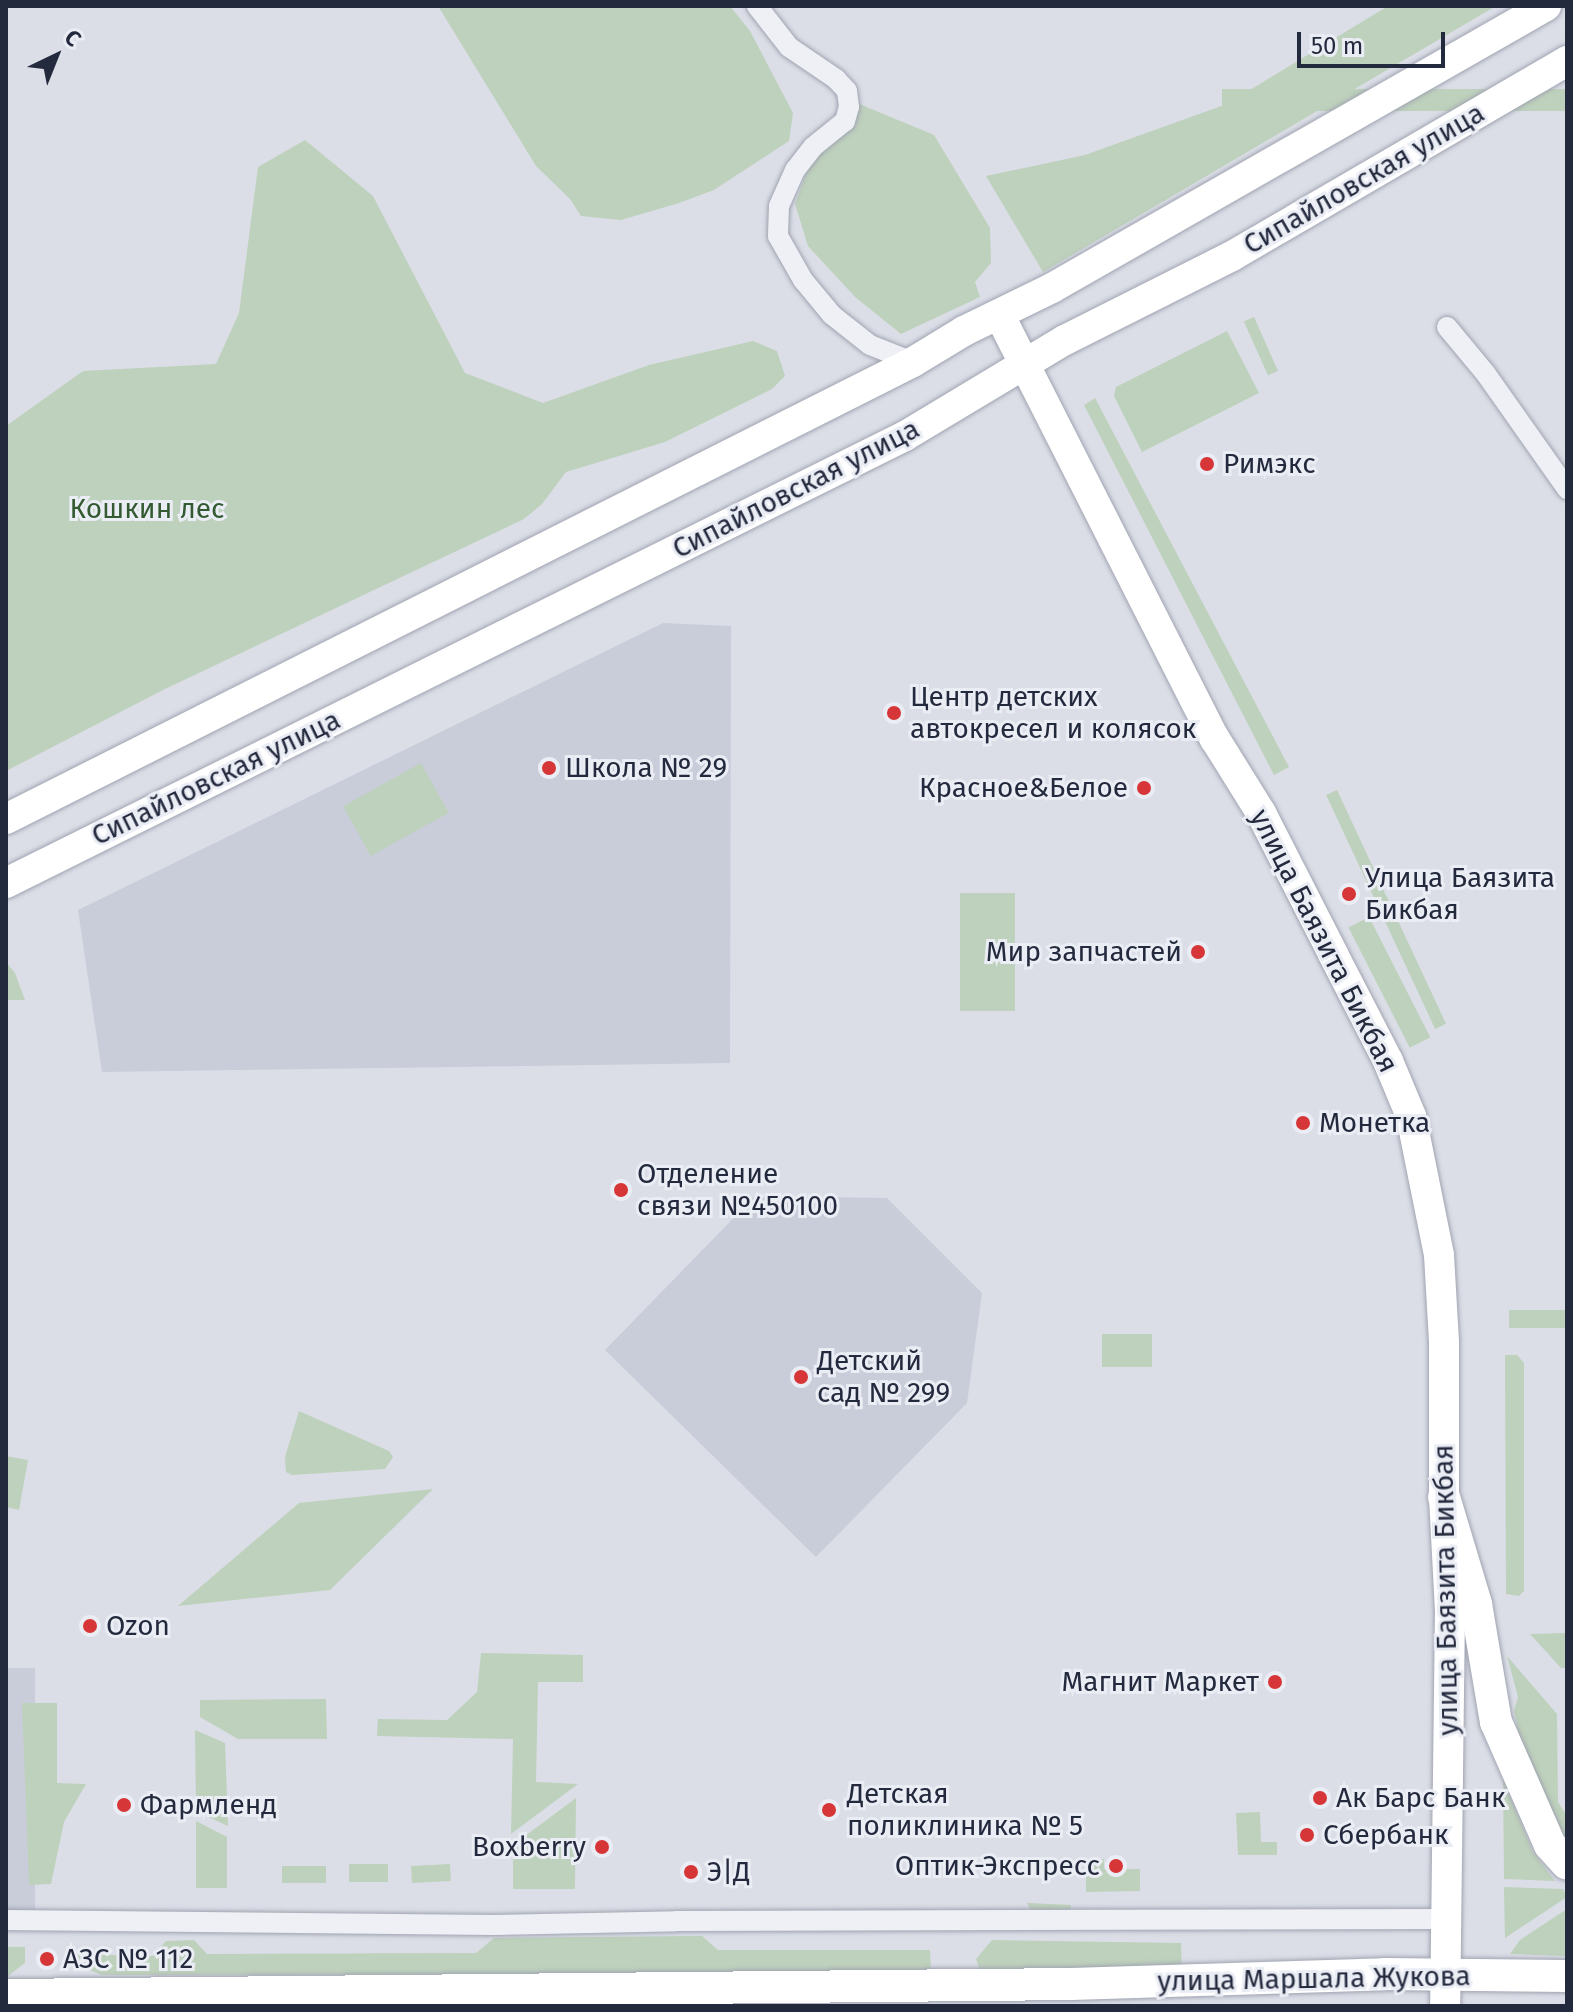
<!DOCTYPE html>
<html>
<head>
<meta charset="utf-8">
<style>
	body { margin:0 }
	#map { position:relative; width:1573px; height:2012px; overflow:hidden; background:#dbdee7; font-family:"Fira Sans",sans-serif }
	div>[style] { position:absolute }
	.built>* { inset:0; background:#c9cdd9; transform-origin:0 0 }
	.green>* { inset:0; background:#bed1bc; transform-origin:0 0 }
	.roads { filter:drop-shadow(0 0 2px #a0a4b1) drop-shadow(0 0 2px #a0a4b1) }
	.minor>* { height:20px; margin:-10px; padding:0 10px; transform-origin:10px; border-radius:10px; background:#eef0f5 }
	.secondary>* { height:30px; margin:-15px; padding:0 15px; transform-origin:15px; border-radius:15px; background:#fff }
	.primary>* { height:32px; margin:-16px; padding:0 16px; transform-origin:16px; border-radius:16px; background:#fff }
	.dots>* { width:22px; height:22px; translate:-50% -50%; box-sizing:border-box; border:4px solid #ebedf5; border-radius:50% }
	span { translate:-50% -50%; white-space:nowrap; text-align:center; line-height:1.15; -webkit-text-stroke:6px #ebedf5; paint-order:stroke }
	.street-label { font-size:28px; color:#242a3e }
	.poi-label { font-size:28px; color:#242a3e }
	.left { translate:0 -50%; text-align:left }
	.right { translate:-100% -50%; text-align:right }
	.park-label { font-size:28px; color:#335a31 }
	.frame { position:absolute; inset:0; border:8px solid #242a3e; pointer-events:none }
	.north { position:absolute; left:16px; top:16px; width:80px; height:80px; -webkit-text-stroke:6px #ebedf5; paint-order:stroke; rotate:43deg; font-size:22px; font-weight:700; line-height:32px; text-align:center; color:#242a3e }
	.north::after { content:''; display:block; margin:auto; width:28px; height:36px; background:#242a3e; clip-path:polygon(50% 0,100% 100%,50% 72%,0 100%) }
	.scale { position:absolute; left:1297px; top:32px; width:148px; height:36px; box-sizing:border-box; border:4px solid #242a3e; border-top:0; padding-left:10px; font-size:24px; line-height:28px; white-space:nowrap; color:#242a3e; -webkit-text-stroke:6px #ebedf5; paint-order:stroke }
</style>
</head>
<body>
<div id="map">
	<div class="built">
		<div style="clip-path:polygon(663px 623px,731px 626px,730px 1063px,102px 1072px,78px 910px)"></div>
		<div style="clip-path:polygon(755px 1196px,887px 1198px,982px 1293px,967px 1403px,816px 1557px,605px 1350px)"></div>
		<div style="left:6px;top:1668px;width:29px;height:242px"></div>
	</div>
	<div class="green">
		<div style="clip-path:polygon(438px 6px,730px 6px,750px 31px,793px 113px,789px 141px,714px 190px,679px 203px,621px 220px,581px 216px,570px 199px,536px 166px)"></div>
		<div style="clip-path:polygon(1388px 6px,1496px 6px,1043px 272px,986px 176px,1085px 155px,1227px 104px)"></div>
		<div style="left:1567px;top:89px;width:22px;height:345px;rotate:90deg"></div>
		<div style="clip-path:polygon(857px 103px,934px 135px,990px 228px,991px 263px,975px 282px,980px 297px,901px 334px,855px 297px,808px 246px,795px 204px,810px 163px)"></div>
		<div style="clip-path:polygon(305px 140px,373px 196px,465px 373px,543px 403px,649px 365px,753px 341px,777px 351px,785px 376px,772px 389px,665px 442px,566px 472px,542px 504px,524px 519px,165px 689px,6px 771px,6px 426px,83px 371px,216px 364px,239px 313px,258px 167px)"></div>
		<div style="left:1254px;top:317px;width:59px;height:11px;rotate:66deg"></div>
		<div style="clip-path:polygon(1227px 331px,1259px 393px,1142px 452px,1114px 396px,1116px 387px)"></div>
		<div style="clip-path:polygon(1095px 398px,1289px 767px,1274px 775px,1084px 405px)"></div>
		<div style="left:421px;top:763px;width:57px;height:89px;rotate:61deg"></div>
		<div style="left:1337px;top:790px;width:258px;height:12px;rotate:65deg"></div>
		<div style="left:960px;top:893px;width:55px;height:118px"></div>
		<div style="left:1369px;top:917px;width:135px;height:23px;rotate:63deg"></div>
		<div style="clip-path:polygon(6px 962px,15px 973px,25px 1000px,6px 1000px)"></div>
		<div style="left:1567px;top:1310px;width:18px;height:58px;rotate:90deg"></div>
		<div style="left:1102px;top:1334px;width:50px;height:33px"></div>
		<div style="clip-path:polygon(1505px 1355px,1517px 1355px,1524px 1363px,1524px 1591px,1519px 1596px,1506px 1594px)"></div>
		<div style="clip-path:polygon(299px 1411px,389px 1451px,393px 1457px,385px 1469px,292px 1475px,286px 1472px,285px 1457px)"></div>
		<div style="clip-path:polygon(6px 1456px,28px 1460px,19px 1510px,6px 1507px)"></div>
		<div style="clip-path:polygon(433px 1489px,330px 1590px,178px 1606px,299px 1503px)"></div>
		<div style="clip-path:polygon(1567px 1633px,1567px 1668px,1561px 1668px,1530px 1634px)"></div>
		<div style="clip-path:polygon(481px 1653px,583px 1655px,583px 1682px,538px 1682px,536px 1782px,578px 1784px,511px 1834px,513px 1739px,377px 1736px,378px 1719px,447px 1720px,477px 1692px)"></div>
		<div style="clip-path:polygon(1507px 1656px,1557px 1714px,1558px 1802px,1567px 1816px,1567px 1849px,1522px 1751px,1514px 1710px,1518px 1697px)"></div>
		<div style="clip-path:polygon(326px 1699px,327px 1739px,238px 1739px,200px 1717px,200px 1700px)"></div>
		<div style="clip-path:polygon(22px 1703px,57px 1703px,57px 1783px,86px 1784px,64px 1822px,51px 1884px,29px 1885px)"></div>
		<div style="clip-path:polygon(195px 1730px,225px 1743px,228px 1826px,196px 1811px)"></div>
		<div style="clip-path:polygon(1503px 1779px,1533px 1852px,1555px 1881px,1504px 1879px)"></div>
		<div style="clip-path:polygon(576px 1798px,575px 1889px,513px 1889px,513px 1845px)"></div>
		<div style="clip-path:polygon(1260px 1812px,1261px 1842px,1277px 1842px,1277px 1855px,1238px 1855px,1236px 1813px)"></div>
		<div style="clip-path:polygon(196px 1821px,227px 1837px,227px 1888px,196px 1888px)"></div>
		<div style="clip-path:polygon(1086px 1859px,1104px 1859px,1104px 1869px,1140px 1869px,1140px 1891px,1086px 1892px)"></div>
		<div style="left:388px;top:1864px;width:18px;height:39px;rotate:90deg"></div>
		<div style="left:450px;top:1864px;width:17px;height:39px;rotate:87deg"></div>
		<div style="left:282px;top:1866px;width:44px;height:17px"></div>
		<div style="clip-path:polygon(1504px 1887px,1563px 1889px,1567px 1897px,1505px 1938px)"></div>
		<div style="clip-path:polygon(1027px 1903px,1071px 1905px,1071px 1916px,1033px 1915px)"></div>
		<div style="clip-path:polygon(1567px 1909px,1567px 1956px,1510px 1954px,1520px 1940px)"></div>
		<div style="clip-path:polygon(702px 1936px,718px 1950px,930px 1950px,931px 1973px,102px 1975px,77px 1965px,77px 1954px,153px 1956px,166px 1941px,194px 1940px,207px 1954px,476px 1953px,494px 1938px)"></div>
		<div style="clip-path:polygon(992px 1940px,1181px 1943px,1182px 1973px,980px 1970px,976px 1959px)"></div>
		<div style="clip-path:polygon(6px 1947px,25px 1947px,25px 1963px,8px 1976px)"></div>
	</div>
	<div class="roads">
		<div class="minor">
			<div style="left:757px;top:6px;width:52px;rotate:52deg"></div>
			<div style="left:789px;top:47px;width:57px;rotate:34.2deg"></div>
			<div style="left:836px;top:79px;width:16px;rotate:47deg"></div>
			<div style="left:847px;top:91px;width:16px;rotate:83deg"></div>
			<div style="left:849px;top:107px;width:15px;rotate:106deg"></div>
			<div style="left:845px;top:121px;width:41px;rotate:140.9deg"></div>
			<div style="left:813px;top:147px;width:29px;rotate:128deg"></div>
			<div style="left:795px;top:170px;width:39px;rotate:114deg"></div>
			<div style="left:779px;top:206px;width:30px;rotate:92deg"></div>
			<div style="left:778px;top:236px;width:51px;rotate:60.4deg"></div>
			<div style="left:803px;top:280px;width:45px;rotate:50.4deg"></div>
			<div style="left:832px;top:315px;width:48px;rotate:38.3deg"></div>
			<div style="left:870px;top:345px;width:46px;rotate:21.6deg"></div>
			<div style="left:1447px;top:327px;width:61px;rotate:50.3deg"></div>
			<div style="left:1486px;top:374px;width:141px;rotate:54.8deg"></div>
			<div style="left:6px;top:1920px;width:487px;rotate:0.6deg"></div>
			<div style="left:493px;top:1925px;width:184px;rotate:-1.2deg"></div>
			<div style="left:677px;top:1921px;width:768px;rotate:-0.15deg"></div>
		</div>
		<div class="secondary">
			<div style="left:1000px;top:316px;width:475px;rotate:63.1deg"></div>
			<div style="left:1215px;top:739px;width:87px;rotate:58.1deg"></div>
			<div style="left:1261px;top:813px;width:158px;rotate:62.9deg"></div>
			<div style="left:1333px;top:954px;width:120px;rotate:62.8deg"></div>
			<div style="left:1388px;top:1061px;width:60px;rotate:67.3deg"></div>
			<div style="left:1411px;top:1116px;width:142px;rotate:78.6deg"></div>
			<div style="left:1439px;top:1255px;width:87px;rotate:86.7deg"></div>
			<div style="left:1444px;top:1342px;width:155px;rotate:90deg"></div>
			<div style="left:1444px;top:1497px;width:113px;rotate:87deg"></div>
			<div style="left:1450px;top:1610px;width:396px;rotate:90.7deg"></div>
			<div style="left:6px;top:819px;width:1016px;rotate:-26.74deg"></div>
			<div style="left:913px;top:362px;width:60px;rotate:-31.3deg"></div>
			<div style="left:964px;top:331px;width:98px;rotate:-26deg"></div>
			<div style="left:1052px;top:288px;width:569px;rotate:-29.72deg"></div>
			<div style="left:6px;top:883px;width:1004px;rotate:-26.44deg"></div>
			<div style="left:905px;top:436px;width:187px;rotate:-31deg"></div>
			<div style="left:1065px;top:340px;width:187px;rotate:-26.7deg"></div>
			<div style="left:1232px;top:256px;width:388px;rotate:-30.2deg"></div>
		</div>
		<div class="primary">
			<div style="left:1444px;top:1497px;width:112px;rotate:73.3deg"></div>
			<div style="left:1476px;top:1604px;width:120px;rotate:80.4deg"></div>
			<div style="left:1496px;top:1722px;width:134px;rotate:66.3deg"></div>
			<div style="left:1550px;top:1845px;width:25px;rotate:48deg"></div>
			<div style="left:6px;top:1995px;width:1065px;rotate:-0.59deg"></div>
			<div style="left:1071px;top:1984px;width:314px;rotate:-1.8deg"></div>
			<div style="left:1385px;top:1974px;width:182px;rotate:0.6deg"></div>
		</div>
	</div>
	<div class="dots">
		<div style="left:1207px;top:464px;background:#d63637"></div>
		<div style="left:894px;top:713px;background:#d63637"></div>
		<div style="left:549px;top:768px;background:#d63637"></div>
		<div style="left:1144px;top:788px;background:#d63637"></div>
		<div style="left:1349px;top:894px;background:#d63637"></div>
		<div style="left:1198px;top:952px;background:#d63637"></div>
		<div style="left:1303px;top:1123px;background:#d63637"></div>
		<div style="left:621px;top:1190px;background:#d63637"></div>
		<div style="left:801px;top:1377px;background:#d63637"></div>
		<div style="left:90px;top:1626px;background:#d63637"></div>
		<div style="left:1275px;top:1682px;background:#d63637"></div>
		<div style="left:1320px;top:1798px;background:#d63637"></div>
		<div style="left:124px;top:1805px;background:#d63637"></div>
		<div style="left:829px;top:1810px;background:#d63637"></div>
		<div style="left:1307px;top:1835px;background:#d63637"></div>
		<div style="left:602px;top:1847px;background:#d63637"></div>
		<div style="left:1116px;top:1866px;background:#d63637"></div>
		<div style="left:691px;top:1872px;background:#d63637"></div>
		<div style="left:47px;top:1959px;background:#d63637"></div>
	</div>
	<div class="street-label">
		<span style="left:1364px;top:179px;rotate:-30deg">Сипайловская улица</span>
		<span style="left:796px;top:489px;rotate:-27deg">Сипайловская улица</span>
		<span style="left:216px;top:778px;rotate:-26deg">Сипайловская улица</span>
		<span style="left:1324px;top:941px;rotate:63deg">улица Баязита Бикбая</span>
		<span style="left:1446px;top:1590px;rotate:-91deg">улица Баязита Бикбая</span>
		<span style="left:1314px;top:1979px;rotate:-1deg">улица Маршала Жукова</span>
	</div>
	<div class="poi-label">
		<span class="left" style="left:1223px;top:464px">Римэкс</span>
		<span class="left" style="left:910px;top:713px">Центр детских<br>автокресел и колясок</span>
		<span class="left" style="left:565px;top:768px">Школа № 29</span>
		<span class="right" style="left:1128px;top:788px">Красное&amp;Белое</span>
		<span class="left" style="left:1365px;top:894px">Улица Баязита<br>Бикбая</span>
		<span class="right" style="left:1182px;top:952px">Мир запчастей</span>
		<span class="left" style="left:1319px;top:1123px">Монетка</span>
		<span class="left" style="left:637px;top:1190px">Отделение<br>связи №450100</span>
		<span class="left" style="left:817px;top:1377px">Детский<br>сад № 299</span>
		<span class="left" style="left:106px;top:1626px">Ozon</span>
		<span class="right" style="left:1259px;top:1682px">Магнит Маркет</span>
		<span class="left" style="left:847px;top:1810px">Детская<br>поликлиника № 5</span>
		<span class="left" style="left:1336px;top:1798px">Ак Барс Банк</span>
		<span class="left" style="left:140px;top:1805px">Фармленд</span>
		<span class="left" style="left:1323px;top:1835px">Сбербанк</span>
		<span class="right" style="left:586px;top:1847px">Boxberry</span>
		<span class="right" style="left:1100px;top:1866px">Оптик-Экспресс</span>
		<span class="left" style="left:707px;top:1872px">Э|Д</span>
		<span class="left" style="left:63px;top:1959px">АЗС № 112</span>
	</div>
	<div class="park-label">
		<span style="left:147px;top:509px">Кошкин лес</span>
	</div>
	<div class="frame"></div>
	<div class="north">С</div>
	<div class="scale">50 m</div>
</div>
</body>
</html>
